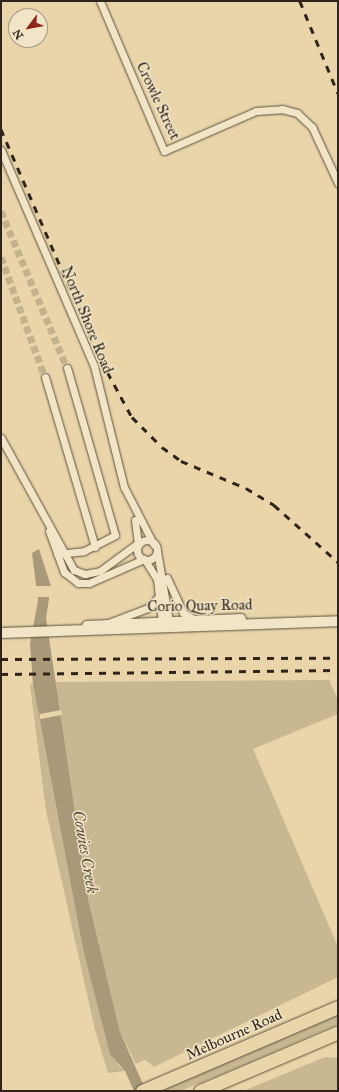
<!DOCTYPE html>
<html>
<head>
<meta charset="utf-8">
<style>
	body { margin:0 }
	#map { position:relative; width:339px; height:1092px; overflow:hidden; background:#e9d5a9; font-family:"IM FELL Great Primer",serif }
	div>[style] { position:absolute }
	.green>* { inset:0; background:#c9b791 }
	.water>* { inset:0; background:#a99978 }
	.pier>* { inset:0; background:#e9d5a9; transform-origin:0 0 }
	.street-tunnel>* { height:7px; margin-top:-3.5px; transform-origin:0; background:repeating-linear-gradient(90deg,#c4b28c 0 7px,transparent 0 10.5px) }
	.roads { filter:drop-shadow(0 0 1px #5d503d) drop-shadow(0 0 1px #5d503d) }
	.street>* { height:7px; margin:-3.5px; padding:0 3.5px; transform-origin:3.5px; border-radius:3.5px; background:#f1e4c7 }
	.street>.ring { margin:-3.5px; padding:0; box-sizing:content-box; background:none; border:7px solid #f1e4c7; border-radius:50% }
	.secondary>* { height:10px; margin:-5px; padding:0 5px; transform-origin:5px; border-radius:5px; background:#f1e4c7 }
	.highway>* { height:13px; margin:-6.5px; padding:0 6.5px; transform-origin:6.5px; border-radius:6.5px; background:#e9d5a9 }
	.rail>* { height:2.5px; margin-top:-1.25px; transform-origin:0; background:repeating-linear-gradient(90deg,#2e2419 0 7px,transparent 0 14px) }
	span { translate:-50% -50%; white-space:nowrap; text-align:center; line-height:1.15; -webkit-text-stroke:3px #f1e4c7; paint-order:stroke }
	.street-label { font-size:15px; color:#2e2419 }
	.water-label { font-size:16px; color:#594d3a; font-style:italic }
	.frame { position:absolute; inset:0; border:2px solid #2e2419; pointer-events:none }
	.north { position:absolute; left:8px; top:8px; width:40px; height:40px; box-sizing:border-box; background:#f1e4c7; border:1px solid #a39781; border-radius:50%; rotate:238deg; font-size:11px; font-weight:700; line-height:16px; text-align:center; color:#2e2419 }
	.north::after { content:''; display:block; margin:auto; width:14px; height:18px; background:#8f2418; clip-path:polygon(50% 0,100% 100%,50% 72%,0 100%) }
</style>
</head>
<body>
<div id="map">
	<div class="green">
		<div style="clip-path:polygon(329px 680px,338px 700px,338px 714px,253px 749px,338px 947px,338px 977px,154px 1067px,145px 1060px,136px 1064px,120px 1032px,88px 899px,55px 682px)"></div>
		<div style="clip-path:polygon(33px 684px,83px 949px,118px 1065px,125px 1071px,108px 1073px,95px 1030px,46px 811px,30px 685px)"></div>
		<div style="clip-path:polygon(338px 1014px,338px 1024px,243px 1065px,180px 1091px,157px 1091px)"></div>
		<div style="clip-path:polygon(325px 1057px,338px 1058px,338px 1091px,243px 1091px)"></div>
	</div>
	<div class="water">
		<div style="clip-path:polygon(39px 549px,51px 586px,46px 618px,88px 899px,120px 1032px,146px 1091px,134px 1091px,125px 1071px,110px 1054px,83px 949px,33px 684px,30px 644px,38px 600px,32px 553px)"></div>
	</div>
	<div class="pier">
		<div style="clip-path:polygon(35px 586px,53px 586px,51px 597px,36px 597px)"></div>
		<div style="left:61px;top:710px;width:5px;height:22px;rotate:79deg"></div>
	</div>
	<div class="street-tunnel">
		<div style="left:1px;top:211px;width:170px;rotate:67.2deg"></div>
		<div style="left:1px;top:257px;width:128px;rotate:69.9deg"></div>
	</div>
	<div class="roads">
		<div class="street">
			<div style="left:100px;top:1px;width:163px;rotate:66.9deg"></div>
			<div style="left:164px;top:151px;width:100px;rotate:-23.5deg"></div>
			<div style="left:256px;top:111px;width:26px;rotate:-4deg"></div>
			<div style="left:282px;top:109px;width:16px;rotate:15deg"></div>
			<div style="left:297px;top:113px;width:21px;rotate:43deg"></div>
			<div style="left:312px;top:127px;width:62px;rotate:65.1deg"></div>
			<div style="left:1px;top:150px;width:235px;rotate:66.7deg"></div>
			<div style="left:94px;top:366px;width:125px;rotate:76.1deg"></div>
			<div style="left:124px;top:487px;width:65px;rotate:62.7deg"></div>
			<div style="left:45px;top:377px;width:177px;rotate:73.6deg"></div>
			<div style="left:1px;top:438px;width:151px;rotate:61.1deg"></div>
			<div style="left:74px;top:570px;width:12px;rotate:20deg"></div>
			<div style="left:85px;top:574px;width:15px;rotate:-11deg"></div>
			<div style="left:100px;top:571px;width:47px;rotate:-36.4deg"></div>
			<div style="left:135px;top:520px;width:23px;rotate:83deg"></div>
			<div style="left:49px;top:531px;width:44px;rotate:69.9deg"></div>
			<div style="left:64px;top:572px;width:18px;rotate:38deg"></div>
			<div style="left:78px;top:583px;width:11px"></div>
			<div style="left:89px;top:583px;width:60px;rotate:-23.6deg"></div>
			<div class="ring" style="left:137px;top:540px;width:13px;height:13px"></div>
			<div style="left:157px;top:551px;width:71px;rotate:80.3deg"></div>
			<div style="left:57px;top:554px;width:27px;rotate:-6deg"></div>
			<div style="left:84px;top:551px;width:35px;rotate:-27deg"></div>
			<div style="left:115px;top:535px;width:174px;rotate:-106deg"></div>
			<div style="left:145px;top:560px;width:22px;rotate:58deg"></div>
			<div style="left:157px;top:579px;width:43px;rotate:83.4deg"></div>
			<div style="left:167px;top:578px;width:38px;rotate:65deg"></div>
			<div style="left:183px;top:613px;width:13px;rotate:29deg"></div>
			<div style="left:111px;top:622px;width:40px;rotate:-21deg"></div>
			<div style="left:148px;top:608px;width:16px;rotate:-47deg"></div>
		</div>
		<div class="secondary">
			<div style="left:87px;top:626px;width:154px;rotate:-2.6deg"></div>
			<div style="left:1px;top:633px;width:337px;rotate:-2deg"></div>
		</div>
		<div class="highway">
			<div style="left:142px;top:1091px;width:213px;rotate:-23.2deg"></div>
			<div style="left:200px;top:1091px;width:150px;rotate:-23.1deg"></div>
		</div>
	</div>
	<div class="rail">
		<div style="left:300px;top:1px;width:100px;rotate:67.6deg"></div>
		<div style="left:1px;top:129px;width:252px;rotate:66.6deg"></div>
		<div style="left:101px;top:360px;width:65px;rotate:61.5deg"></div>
		<div style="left:132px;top:417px;width:42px;rotate:45deg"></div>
		<div style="left:162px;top:447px;width:24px;rotate:36deg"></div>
		<div style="left:181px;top:461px;width:70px;rotate:22.6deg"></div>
		<div style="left:246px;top:488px;width:33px;rotate:31deg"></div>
		<div style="left:274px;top:505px;width:86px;rotate:41.7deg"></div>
		<div style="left:1px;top:659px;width:337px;rotate:-0.2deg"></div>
		<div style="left:1px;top:674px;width:337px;rotate:-0.7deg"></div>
	</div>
	<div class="street-label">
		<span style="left:158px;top:101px;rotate:65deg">Crowle Street</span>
		<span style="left:87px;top:320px;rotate:68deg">North Shore Road</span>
		<span style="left:200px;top:606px;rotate:-1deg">Corio Quay Road</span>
		<span style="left:234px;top:1035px;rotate:-24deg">Melbourne Road</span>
	</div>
	<div class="water-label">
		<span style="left:85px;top:852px;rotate:80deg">Cowies Creek</span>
	</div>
	<div class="frame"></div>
	<div class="north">N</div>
</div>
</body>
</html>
